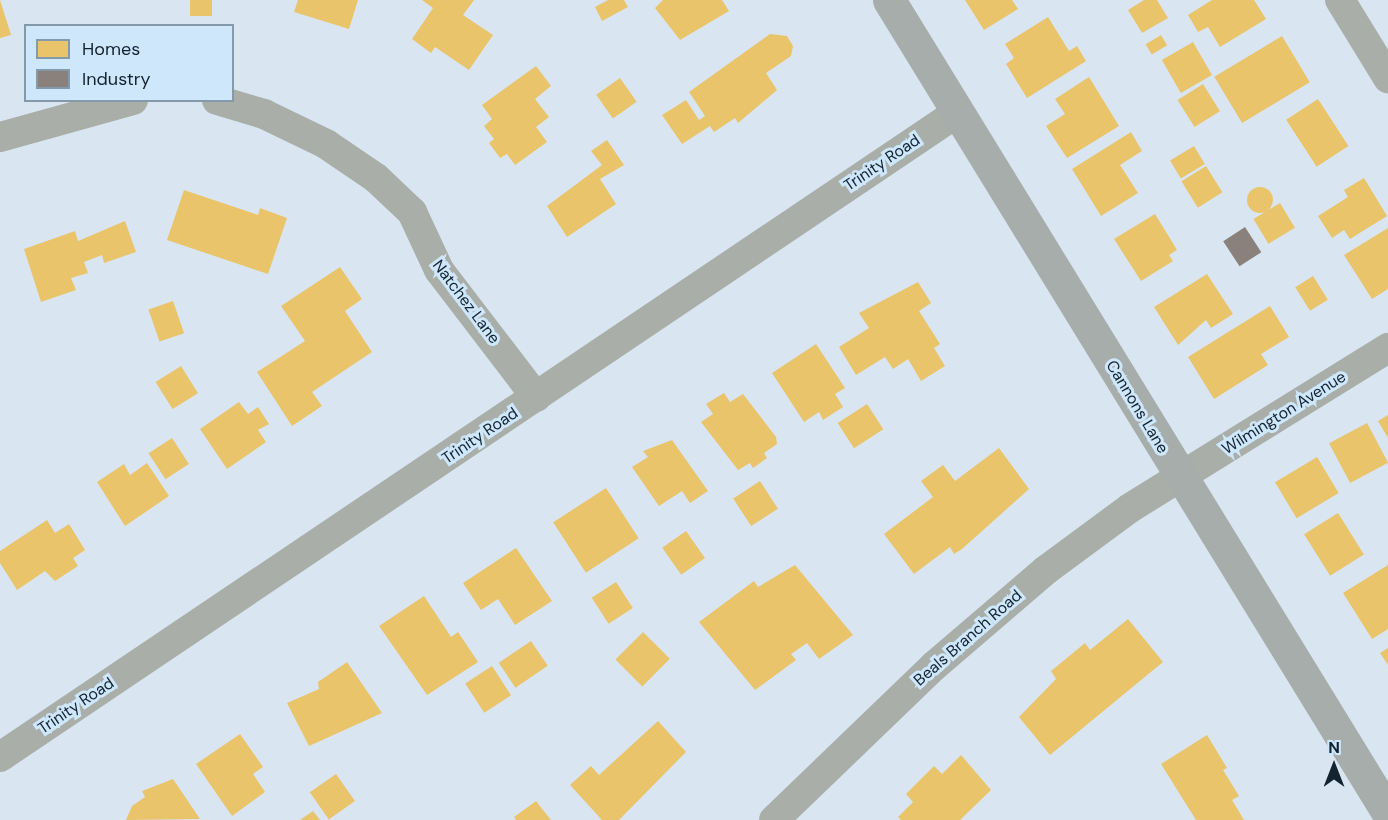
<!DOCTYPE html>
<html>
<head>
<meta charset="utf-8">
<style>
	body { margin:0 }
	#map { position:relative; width:1388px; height:820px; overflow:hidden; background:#d9e6f1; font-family:"DM Sans",sans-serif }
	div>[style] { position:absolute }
	.homes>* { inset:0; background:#e9c46a; transform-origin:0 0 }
	.round { border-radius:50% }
	.industry>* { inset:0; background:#8a817c; transform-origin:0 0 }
	.minor>* { height:30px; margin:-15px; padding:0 15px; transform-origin:15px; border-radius:15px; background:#a9aea9 }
	.secondary>* { height:33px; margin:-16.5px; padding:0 16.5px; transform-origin:16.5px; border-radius:16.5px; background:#a7adaa }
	span { translate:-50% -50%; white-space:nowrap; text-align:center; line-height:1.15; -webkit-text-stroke:6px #cfe7fb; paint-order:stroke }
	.street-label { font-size:16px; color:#13232f }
	.legend { position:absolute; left:24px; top:24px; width:210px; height:78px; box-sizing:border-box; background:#cfe7fb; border:2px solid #8499a9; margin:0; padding:8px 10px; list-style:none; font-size:18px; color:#13232f }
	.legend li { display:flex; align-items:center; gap:12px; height:30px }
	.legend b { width:30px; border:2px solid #8499a9 }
	.north { position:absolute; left:1304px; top:736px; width:60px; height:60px; -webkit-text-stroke:4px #cfe7fb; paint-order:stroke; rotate:0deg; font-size:16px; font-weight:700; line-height:24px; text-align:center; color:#13232f }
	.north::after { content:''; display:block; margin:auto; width:21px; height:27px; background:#13232f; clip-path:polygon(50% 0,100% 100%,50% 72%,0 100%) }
</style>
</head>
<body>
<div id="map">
	<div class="homes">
		<div style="clip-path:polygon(0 0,11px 35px,0 38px)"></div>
		<div style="left:190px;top:0;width:22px;height:16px"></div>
		<div style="clip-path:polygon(298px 0,358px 0,349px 29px,294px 12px)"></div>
		<div style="clip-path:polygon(422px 0,474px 0,463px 15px,493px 35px,469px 70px,435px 47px,431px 53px,412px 39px,433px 8px)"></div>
		<div style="clip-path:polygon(608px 0,624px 0,628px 7px,602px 21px,595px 7px)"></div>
		<div style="clip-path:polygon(663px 0,722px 0,729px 11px,680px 40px,655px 8px)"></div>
		<div style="clip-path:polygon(965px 0,1012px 0,1018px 9px,984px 30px)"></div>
		<div style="clip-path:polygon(1144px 0,1157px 0,1168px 18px,1142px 33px,1128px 10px)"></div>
		<div style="clip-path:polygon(1212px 0,1254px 0,1266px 19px,1220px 47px,1208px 27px,1198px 32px,1188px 15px)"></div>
		<div style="clip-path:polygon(1048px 17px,1069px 51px,1077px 46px,1086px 61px,1027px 98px,1006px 64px,1014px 58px,1005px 44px)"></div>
		<div style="clip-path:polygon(770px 34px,787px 36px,793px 46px,791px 56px,766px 73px,777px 90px,738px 123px,735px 118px,714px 132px,710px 126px,682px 144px,662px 115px,686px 100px,699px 120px,705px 116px,689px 92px)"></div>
		<div style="left:1161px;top:35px;width:12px;height:18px;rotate:59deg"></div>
		<div style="left:1282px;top:36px;width:54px;height:79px;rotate:59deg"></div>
		<div style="left:1193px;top:42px;width:38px;height:36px;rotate:60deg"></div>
		<div style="clip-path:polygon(536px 66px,551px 86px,535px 99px,549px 117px,536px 127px,547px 142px,515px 165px,507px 154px,500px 158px,489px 143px,494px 139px,484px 126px,492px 119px,482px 105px)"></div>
		<div style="clip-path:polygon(1089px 77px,1119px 126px,1067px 158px,1046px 126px,1065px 114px,1055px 99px)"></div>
		<div style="left:620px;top:78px;width:29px;height:29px;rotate:55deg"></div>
		<div style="left:1203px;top:84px;width:32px;height:30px;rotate:58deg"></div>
		<div style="left:1318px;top:99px;width:56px;height:38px;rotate:57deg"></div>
		<div style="clip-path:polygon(1131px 132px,1142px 151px,1120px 165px,1138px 193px,1101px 216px,1072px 169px)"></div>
		<div style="clip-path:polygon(607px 140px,624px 165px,600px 179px,616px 204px,567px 237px,547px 206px,602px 165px,591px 151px)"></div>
		<div style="left:1194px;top:146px;width:21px;height:28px;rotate:59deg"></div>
		<div style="left:1206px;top:166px;width:31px;height:29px;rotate:58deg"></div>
		<div style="clip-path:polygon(1364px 178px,1387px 216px,1350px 239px,1344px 230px,1332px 238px,1318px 216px,1348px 197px,1344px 190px)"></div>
		<div class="round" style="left:1247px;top:187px;width:26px;height:26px"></div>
		<div style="clip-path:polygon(184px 190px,258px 215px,260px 208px,287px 218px,268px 274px,167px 240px)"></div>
		<div style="left:1280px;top:203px;width:29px;height:31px;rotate:59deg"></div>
		<div style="clip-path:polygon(1155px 214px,1177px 250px,1169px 255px,1173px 261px,1141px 281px,1114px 239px)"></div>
		<div style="clip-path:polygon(125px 221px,136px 252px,104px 263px,102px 255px,84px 262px,88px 273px,71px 278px,76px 290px,41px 302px,24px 249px,75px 231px,78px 241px)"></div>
		<div style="clip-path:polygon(1388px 228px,1388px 289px,1372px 299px,1344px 255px)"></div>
		<div style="clip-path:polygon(340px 267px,362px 299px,345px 311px,372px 352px,312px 392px,322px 406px,292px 426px,257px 372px,305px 341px,281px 306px)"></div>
		<div style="clip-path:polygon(1207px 274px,1233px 314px,1211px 328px,1206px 320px,1178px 345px,1154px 307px)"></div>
		<div style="left:1313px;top:276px;width:28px;height:21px;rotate:58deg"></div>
		<div style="clip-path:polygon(918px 282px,931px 303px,919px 311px,940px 344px,934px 348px,945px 366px,921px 381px,908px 359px,893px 369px,885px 357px,856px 375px,839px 347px,869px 328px,859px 313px)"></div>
		<div style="left:173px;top:301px;width:34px;height:26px;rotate:71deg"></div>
		<div style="clip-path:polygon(1270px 306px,1289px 337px,1261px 354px,1268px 365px,1214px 399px,1188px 357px)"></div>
		<div style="clip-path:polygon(816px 344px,845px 388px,835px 394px,843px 407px,823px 420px,819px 412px,804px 422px,772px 373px)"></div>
		<div style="left:181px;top:366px;width:32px;height:30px;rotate:58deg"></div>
		<div style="clip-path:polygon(724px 393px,730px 402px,743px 394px,776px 437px,777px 444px,764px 453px,767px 458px,753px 468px,750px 463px,738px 470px,701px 422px,713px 414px,706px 404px)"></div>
		<div style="clip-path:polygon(239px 402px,248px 414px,258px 407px,269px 424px,258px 430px,266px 442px,227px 469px,200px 429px)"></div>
		<div style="left:867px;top:404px;width:30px;height:35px;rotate:57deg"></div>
		<div style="clip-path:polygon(1388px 415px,1388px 438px,1378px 421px)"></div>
		<div style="left:1367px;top:423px;width:45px;height:43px;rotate:62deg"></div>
		<div style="left:172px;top:438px;width:31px;height:28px;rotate:57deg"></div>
		<div style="clip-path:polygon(672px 440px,708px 491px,690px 503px,682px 491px,659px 506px,632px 467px,648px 457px,643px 451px)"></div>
		<div style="clip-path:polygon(999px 448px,1029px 489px,962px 549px,954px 554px,950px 547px,914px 574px,884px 534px,933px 497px,921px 481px,943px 465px,955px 481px)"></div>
		<div style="left:1317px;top:457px;width:42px;height:49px;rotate:59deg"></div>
		<div style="clip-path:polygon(147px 463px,169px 496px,125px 526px,97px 482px,124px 464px,130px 475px)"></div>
		<div style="left:760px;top:481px;width:33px;height:32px;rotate:57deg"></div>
		<div style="left:606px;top:488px;width:60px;height:63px;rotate:57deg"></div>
		<div style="left:1338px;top:513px;width:49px;height:40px;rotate:58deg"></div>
		<div style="clip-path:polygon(47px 520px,55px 533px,69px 524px,85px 550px,73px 558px,78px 566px,55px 581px,45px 571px,17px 590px,0 563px,0 551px)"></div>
		<div style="left:686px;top:531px;width:33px;height:29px;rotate:55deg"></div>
		<div style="clip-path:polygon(516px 548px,552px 601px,515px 625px,498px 599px,481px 610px,463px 583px)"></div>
		<div style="clip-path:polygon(795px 565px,853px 635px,819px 659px,807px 643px,791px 654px,796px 660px,755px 690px,699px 622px,754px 581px,758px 587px)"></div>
		<div style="clip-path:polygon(1388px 565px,1388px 629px,1372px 639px,1343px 593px)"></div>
		<div style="left:616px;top:582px;width:31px;height:29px;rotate:57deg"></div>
		<div style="clip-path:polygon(424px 596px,451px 637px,458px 632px,478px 662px,427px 695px,379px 626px)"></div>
		<div style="clip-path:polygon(1128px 619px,1163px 662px,1050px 755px,1019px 717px,1056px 679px,1051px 671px,1085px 643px,1090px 650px)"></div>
		<div style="left:643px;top:632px;width:38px;height:39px;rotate:45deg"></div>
		<div style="left:531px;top:641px;width:30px;height:39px;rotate:56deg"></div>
		<div style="clip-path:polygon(1388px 648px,1388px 665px,1380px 653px)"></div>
		<div style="clip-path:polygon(347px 662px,382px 713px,309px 746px,287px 703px,319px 689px,318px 682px)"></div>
		<div style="left:492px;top:666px;width:35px;height:32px;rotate:57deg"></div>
		<div style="clip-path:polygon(658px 721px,686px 752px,619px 820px,602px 820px,570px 785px,591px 766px,599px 775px)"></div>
		<div style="clip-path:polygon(240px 734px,263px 767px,253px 774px,265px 792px,232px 816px,196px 764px)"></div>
		<div style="clip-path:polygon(1207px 735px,1227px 768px,1223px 770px,1239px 796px,1232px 800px,1244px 820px,1196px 820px,1161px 764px)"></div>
		<div style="clip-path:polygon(961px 755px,991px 790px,960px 820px,901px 820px,898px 817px,913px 802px,906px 794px,934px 766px,942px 774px)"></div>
		<div style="left:336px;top:774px;width:33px;height:32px;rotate:55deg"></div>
		<div style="clip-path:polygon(173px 779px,200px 819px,126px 820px,132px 806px,145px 797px,142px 791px)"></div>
		<div style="clip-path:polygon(536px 801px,551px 820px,516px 820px,514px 817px)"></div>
		<div style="clip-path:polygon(313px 811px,320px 820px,300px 820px)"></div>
	</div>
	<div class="industry">
		<div style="left:1245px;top:227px;width:30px;height:26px;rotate:57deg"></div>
	</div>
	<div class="minor">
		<div style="left:1340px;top:0;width:92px;rotate:58.4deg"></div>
		<div style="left:217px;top:100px;width:49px;rotate:16.6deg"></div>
		<div style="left:264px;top:114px;width:69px;rotate:25.8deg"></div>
		<div style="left:326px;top:144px;width:60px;rotate:34.2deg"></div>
		<div style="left:376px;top:178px;width:50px;rotate:43.4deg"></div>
		<div style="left:412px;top:212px;width:64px;rotate:65deg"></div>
		<div style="left:439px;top:270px;width:160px;rotate:52.6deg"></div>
		<div style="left:0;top:137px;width:138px;rotate:-15.5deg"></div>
		<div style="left:0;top:757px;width:1155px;rotate:-33.95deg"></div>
		<div style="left:774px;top:820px;width:222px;rotate:-43.9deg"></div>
		<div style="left:934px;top:666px;width:148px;rotate:-40.6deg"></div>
		<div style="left:1046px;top:570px;width:104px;rotate:-36.4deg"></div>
		<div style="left:1130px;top:508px;width:304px;rotate:-31.8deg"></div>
	</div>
	<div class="secondary">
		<div style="left:889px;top:0;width:954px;rotate:58.46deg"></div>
	</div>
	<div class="street-label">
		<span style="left:882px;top:163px;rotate:-34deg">Trinity Road</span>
		<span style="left:466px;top:302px;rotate:53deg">Natchez Lane</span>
		<span style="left:1137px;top:407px;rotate:59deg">Cannons Lane</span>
		<span style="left:1284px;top:413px;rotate:-32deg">Wilmington Avenue</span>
		<span style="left:480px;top:436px;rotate:-34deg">Trinity Road</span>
		<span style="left:968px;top:638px;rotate:-41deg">Beals Branch Road</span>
		<span style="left:76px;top:706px;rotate:-34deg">Trinity Road</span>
	</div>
	<ul class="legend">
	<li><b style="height:16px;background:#e9c46a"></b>Homes</li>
	<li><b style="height:16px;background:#8a817c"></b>Industry</li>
	</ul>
	<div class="north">N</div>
</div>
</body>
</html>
